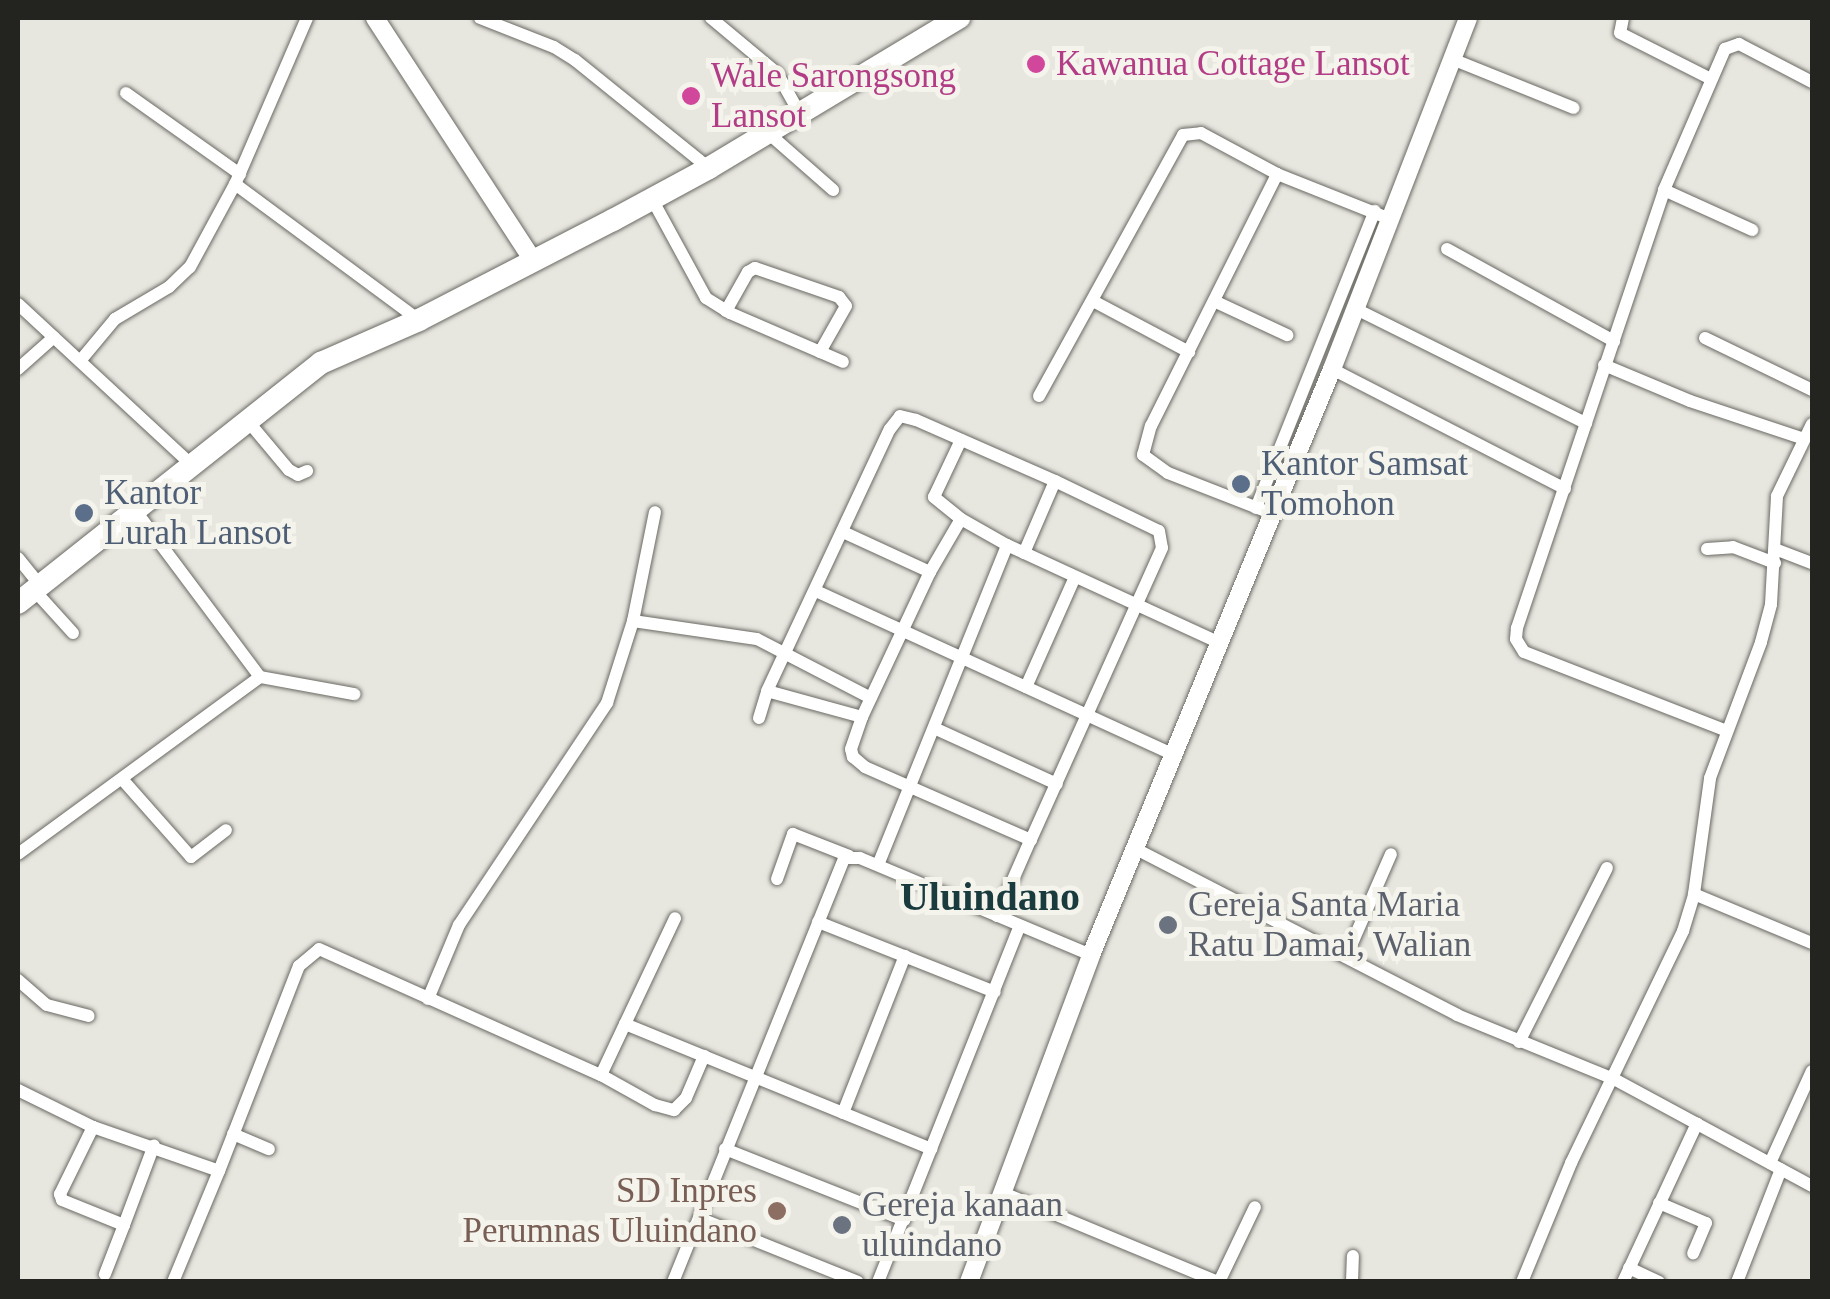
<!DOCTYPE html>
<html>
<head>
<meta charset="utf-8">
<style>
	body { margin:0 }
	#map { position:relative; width:1830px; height:1299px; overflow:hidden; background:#e7e6df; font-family:"Times New Roman",serif }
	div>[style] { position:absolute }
	.roads { filter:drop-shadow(0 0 2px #6a6963) drop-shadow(0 0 2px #6a6963) }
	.street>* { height:12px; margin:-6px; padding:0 6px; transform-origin:6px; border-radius:6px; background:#fff }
	.secondary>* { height:18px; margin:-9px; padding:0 9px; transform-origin:9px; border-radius:9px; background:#fff }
	.highway>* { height:22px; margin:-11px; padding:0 11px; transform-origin:11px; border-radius:11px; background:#fff }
	.dots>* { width:28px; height:28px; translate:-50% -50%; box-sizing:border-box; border:5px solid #f4f3ec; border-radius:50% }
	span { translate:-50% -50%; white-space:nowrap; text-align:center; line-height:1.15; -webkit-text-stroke:10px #f4f3ec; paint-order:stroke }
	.hotel-label { font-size:35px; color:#b23c85 }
	.left { translate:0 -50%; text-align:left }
	.service-label { font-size:35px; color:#4e5e75 }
	.worship-label { font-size:35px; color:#5b616d }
	.education-label { font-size:35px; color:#785e54 }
	.right { translate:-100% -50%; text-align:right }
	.quarter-label { font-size:40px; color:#193b3e; font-weight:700 }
	.frame { position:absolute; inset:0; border:20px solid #232320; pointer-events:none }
</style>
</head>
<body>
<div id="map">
	<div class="roads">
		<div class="street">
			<div style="left:307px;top:18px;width:181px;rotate:113.4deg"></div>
			<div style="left:235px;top:184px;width:229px;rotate:36.5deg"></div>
			<div style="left:480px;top:18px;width:79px;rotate:21.4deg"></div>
			<div style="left:554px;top:47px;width:25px;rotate:32deg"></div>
			<div style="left:575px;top:60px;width:172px;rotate:38.9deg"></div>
			<div style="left:711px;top:18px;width:86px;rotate:39.8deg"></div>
			<div style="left:777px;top:73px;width:45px;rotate:60.6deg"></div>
			<div style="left:1623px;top:18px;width:15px;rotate:101deg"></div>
			<div style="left:1620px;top:33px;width:102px;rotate:26.8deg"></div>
			<div style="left:1452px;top:59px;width:131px;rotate:21.9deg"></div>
			<div style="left:126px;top:93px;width:140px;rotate:35.4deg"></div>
			<div style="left:767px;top:132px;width:88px;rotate:41.3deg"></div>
			<div style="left:1664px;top:190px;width:97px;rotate:24.4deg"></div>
			<div style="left:652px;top:199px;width:113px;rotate:61.4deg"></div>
			<div style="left:706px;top:298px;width:28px;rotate:32deg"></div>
			<div style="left:730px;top:313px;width:123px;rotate:23.4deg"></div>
			<div style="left:1447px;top:249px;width:191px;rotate:28.9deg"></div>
			<div style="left:1093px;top:301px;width:109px;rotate:28deg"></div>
			<div style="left:1214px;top:301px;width:81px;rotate:25deg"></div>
			<div style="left:18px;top:304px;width:236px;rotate:42.8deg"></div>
			<div style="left:1356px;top:309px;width:257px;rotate:26.4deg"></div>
			<div style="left:726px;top:311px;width:45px;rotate:-60.6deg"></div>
			<div style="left:748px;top:272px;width:8px;rotate:-30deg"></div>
			<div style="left:755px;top:268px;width:89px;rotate:19deg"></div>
			<div style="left:839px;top:297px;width:11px;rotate:52deg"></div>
			<div style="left:846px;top:306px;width:53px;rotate:119.5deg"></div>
			<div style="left:1705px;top:338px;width:119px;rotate:25.9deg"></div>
			<div style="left:80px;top:361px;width:55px;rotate:-50.2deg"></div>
			<div style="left:115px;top:319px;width:63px;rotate:-30.7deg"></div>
			<div style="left:169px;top:287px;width:29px;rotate:-44deg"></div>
			<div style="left:190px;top:267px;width:94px;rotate:-61.5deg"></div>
			<div style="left:1604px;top:365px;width:93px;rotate:22.7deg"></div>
			<div style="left:1690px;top:401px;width:120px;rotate:18.4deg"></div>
			<div style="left:18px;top:369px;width:48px;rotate:-41.6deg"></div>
			<div style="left:1332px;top:369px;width:262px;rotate:27.2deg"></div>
			<div style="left:1039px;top:396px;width:298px;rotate:-61.1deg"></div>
			<div style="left:1183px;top:135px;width:18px;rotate:-6deg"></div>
			<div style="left:1201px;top:133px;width:86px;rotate:28.3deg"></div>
			<div style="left:1277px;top:174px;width:122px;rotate:21.7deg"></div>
			<div style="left:247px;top:420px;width:65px;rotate:50deg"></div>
			<div style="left:289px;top:470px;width:10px;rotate:29deg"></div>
			<div style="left:298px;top:475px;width:10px;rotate:-24deg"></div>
			<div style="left:1256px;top:508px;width:320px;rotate:-68.2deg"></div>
			<div style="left:1273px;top:514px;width:113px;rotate:-158.7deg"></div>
			<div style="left:1168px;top:473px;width:31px;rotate:-144deg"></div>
			<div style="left:1143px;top:455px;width:30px;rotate:-75deg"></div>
			<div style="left:1151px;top:426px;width:282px;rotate:-63.4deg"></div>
			<div style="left:961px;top:519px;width:53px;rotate:29.5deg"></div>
			<div style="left:843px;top:532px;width:96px;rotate:24.7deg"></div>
			<div style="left:1707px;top:549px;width:26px;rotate:-4deg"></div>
			<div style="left:1733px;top:547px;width:45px;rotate:20.9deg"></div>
			<div style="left:1775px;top:549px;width:40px;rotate:21deg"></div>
			<div style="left:1024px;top:553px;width:78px;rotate:-66.7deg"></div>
			<div style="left:18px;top:558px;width:35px;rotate:51deg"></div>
			<div style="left:34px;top:590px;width:58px;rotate:47.8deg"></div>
			<div style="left:816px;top:591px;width:394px;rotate:24.6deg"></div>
			<div style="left:633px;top:621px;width:125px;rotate:8.3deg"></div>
			<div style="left:757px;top:639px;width:128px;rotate:27.4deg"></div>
			<div style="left:260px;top:677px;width:96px;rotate:10.3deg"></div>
			<div style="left:1026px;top:687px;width:120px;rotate:-66deg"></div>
			<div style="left:862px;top:717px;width:98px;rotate:-164.7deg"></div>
			<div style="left:767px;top:691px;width:289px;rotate:-64.9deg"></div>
			<div style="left:890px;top:429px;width:16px;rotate:-52deg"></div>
			<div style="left:900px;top:416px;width:16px;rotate:14deg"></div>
			<div style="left:916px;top:420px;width:152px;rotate:23.7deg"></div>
			<div style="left:1055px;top:481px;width:115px;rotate:25.7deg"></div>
			<div style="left:1159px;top:531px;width:17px;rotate:80deg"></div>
			<div style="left:1162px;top:548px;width:320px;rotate:114.2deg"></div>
			<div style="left:1031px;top:840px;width:181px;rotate:-156.3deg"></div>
			<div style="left:865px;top:767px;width:16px;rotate:-140deg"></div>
			<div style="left:853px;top:757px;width:8px;rotate:-104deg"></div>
			<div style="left:851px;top:749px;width:34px;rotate:-71deg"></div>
			<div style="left:862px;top:717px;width:160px;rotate:-64.9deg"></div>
			<div style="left:930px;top:572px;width:61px;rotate:-59.7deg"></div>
			<div style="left:961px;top:519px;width:35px;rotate:-141deg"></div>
			<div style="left:934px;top:497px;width:63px;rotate:-64.7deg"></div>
			<div style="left:759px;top:718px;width:28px;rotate:-73deg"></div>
			<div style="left:934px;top:728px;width:135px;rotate:24.5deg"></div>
			<div style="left:1727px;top:731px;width:218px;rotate:-158.7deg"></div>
			<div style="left:1524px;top:652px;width:15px;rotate:-122deg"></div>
			<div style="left:1516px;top:639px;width:11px;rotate:-85deg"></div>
			<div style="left:1517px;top:628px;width:462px;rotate:-71.4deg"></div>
			<div style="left:1664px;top:190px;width:154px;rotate:-66.6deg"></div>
			<div style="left:1725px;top:49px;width:15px;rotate:-20deg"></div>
			<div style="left:1739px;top:44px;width:82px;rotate:27.5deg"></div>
			<div style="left:122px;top:779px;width:104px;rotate:48.5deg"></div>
			<div style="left:191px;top:857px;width:44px;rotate:-37.6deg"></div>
			<div style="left:1134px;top:848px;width:364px;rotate:27.3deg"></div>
			<div style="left:1457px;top:1015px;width:170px;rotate:22.2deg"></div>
			<div style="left:1614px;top:1079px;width:225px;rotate:28.4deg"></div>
			<div style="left:18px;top:854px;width:300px;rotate:-36.2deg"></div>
			<div style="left:260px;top:677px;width:212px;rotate:-126.8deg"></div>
			<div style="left:878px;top:865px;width:345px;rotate:-68deg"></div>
			<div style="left:1007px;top:545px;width:232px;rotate:24.7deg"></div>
			<div style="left:777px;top:879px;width:48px;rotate:-70.4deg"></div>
			<div style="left:793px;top:834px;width:60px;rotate:21.4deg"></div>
			<div style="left:1694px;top:894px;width:128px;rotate:22.6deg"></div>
			<div style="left:997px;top:916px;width:82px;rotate:-66.3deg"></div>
			<div style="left:818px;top:922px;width:190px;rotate:21.6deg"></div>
			<div style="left:1346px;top:957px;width:112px;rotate:-66.4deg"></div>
			<div style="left:18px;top:980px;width:38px;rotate:41deg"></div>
			<div style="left:47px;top:1005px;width:43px;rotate:14.7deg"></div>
			<div style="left:428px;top:999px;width:80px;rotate:-67.3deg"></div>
			<div style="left:459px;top:925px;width:267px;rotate:-56.3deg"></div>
			<div style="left:607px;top:703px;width:86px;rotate:-72.4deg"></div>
			<div style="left:633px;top:621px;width:111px;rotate:-78.6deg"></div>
			<div style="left:625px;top:1024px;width:117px;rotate:-64.7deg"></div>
			<div style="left:1519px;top:1042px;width:195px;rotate:-63.2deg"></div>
			<div style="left:601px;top:1075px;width:62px;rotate:29.1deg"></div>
			<div style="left:655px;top:1105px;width:20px;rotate:15deg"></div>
			<div style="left:674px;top:1110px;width:17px;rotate:-45deg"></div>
			<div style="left:686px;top:1098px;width:46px;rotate:-66.8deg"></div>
			<div style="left:18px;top:1090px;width:84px;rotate:26.3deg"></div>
			<div style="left:93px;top:1127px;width:133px;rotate:19.2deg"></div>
			<div style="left:219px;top:1171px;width:220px;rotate:-68.7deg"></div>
			<div style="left:299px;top:966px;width:26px;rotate:-40deg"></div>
			<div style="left:319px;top:949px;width:309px;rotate:24.1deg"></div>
			<div style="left:601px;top:1075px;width:56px;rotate:-64.8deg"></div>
			<div style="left:625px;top:1024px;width:331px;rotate:22.2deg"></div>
			<div style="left:843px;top:1113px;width:169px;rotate:-68.5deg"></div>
			<div style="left:93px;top:1127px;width:75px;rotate:116.2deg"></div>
			<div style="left:60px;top:1194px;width:6px;rotate:72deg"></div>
			<div style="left:62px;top:1200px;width:67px;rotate:22deg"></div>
			<div style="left:124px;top:1225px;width:53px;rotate:111.2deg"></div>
			<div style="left:233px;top:1134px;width:39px;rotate:23deg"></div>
			<div style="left:725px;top:1149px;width:193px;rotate:21.6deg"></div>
			<div style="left:1770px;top:1163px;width:101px;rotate:-65.5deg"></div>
			<div style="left:1001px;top:1192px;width:235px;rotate:22.5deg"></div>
			<div style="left:1659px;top:1203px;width:51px;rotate:23.1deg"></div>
			<div style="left:1706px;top:1223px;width:33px;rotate:113deg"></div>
			<div style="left:699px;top:1218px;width:171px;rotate:21.9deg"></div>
			<div style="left:124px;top:1225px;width:85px;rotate:-69.4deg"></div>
			<div style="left:1629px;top:1268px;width:33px;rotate:25deg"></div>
			<div style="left:173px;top:1282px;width:120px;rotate:-67.5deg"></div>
			<div style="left:673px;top:1282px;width:457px;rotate:-68deg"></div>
			<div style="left:844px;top:858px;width:16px"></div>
			<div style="left:860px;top:858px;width:251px;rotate:22.8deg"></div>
			<div style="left:878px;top:1282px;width:383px;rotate:-68.3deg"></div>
			<div style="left:1219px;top:1282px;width:83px;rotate:-64.4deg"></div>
			<div style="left:1352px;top:1282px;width:26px;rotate:-88deg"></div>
			<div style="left:1522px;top:1282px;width:129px;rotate:-67.6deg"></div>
			<div style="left:1571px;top:1163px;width:258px;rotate:-64.2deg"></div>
			<div style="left:1683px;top:931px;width:39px;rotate:-73deg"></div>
			<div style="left:1694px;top:894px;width:117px;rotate:-82.1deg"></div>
			<div style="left:1710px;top:778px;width:145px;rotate:-69.4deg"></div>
			<div style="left:1761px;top:642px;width:39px;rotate:-75deg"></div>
			<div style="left:1771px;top:604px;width:108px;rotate:-86.8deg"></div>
			<div style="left:1777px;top:496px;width:80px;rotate:-64.1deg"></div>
			<div style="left:1623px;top:1282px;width:175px;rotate:-65deg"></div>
			<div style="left:1737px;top:1282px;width:121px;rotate:-68.7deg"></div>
		</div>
		<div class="secondary">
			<div style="left:375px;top:18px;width:291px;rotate:56.9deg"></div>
			<div style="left:969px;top:1282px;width:349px;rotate:-69.5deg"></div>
			<div style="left:1091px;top:955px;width:634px;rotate:-67.64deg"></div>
			<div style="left:1332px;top:369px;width:376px;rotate:-68.8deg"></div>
		</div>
		<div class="highway">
			<div style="left:18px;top:603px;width:387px;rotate:-38.4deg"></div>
			<div style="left:321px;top:363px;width:107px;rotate:-23.7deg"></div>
			<div style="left:419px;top:320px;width:218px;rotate:-27.3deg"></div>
			<div style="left:613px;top:220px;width:109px;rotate:-28.4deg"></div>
			<div style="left:709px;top:168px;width:292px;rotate:-31deg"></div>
		</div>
	</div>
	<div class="dots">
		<div style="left:1036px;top:64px;background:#d1479c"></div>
		<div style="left:691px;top:96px;background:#d1479c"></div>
		<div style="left:1241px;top:484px;background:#5c6f8a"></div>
		<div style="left:84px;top:513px;background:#5c6f8a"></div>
		<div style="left:1168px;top:925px;background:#6b7280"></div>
		<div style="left:777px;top:1211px;background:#8d6e63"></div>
		<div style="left:842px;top:1225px;background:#6b7280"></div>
	</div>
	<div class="hotel-label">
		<span class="left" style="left:1056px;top:64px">Kawanua Cottage Lansot</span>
		<span class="left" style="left:711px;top:96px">Wale Sarongsong<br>Lansot</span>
	</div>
	<div class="service-label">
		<span class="left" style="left:1261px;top:484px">Kantor Samsat<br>Tomohon</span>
		<span class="left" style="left:104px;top:513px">Kantor<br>Lurah Lansot</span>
	</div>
	<div class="worship-label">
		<span class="left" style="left:1188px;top:925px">Gereja Santa Maria<br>Ratu Damai, Walian</span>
		<span class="left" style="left:862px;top:1225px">Gereja kanaan<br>uluindano</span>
	</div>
	<div class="education-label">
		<span class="right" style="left:757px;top:1211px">SD Inpres<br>Perumnas Uluindano</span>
	</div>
	<div class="quarter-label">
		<span style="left:990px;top:897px">Uluindano</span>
	</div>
	<div class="frame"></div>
</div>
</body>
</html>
